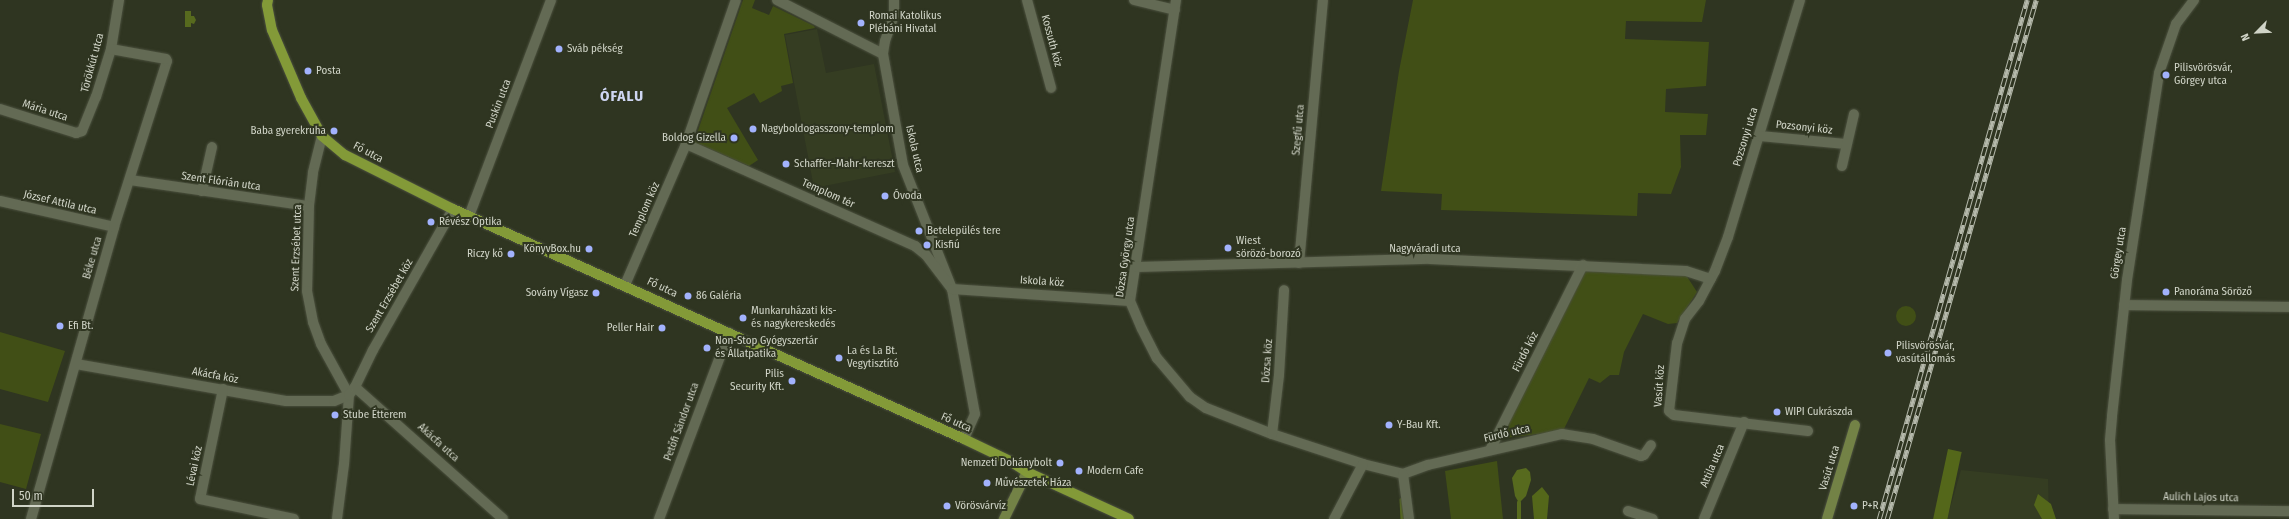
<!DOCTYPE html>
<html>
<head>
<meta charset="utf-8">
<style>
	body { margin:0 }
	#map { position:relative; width:2289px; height:519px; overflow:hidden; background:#2f3521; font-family:"Fira Sans Condensed",sans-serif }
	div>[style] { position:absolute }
	.built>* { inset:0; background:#353d22 }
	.green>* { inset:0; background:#414f16 }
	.round { border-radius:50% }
	.forest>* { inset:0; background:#54671a; transform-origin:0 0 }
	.water>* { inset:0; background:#576a1e }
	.stream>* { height:3.5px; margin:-1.75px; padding:0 1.75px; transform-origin:1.75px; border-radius:1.75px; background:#576a1e }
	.roads { filter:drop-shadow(0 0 1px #4b503e) drop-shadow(0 0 1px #4b503e) }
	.street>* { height:10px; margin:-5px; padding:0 5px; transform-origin:5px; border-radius:5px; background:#636a54 }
	.secondary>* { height:10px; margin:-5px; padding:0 5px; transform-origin:5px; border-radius:5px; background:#738246 }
	.primary>* { height:10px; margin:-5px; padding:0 5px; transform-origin:5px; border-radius:5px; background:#839a38 }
	.rail>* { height:4.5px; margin-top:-2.25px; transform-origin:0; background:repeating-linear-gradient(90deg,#2f3521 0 9px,#b5b9ab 0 18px); box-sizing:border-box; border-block:1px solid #b5b9ab }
	.dots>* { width:11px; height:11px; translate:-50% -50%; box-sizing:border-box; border:2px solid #2f3521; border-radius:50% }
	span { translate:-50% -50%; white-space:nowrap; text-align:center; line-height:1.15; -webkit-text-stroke:4px #2f3521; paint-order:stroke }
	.poi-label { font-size:11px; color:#d0d4c7 }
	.left { translate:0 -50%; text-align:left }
	.right { translate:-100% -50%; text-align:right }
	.street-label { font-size:11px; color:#d0d4c7 }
	.district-label { font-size:15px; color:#cfd6f2; font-weight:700; letter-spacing:1px }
	.north { position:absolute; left:2237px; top:12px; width:40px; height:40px; -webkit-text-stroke:3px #2f3521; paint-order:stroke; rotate:246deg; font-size:11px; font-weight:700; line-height:16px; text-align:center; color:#d0d4c7 }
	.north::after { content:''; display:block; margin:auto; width:14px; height:18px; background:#d0d4c7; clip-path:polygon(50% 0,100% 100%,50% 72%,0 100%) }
	.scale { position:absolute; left:12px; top:489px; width:82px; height:18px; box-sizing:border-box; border:2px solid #d0d4c7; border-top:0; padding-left:5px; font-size:12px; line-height:14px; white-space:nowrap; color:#d0d4c7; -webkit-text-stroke:3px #2f3521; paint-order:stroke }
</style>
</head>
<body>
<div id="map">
	<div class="built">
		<div style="clip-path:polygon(817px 29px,826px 73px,874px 64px,895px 172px,814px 188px,785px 35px)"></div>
		<div style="clip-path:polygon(1961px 470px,2048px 479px,2049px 519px,1947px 519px)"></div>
	</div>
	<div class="green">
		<div style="clip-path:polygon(743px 0,755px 0,752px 8px,769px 15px,773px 6px,814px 26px,815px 28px,784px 34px,793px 83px,781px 86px,782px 91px,760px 103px,754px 93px,727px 108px,758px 160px,749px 166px,694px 142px)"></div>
		<div style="clip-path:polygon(1413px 0,1706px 0,1702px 22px,1626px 21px,1625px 39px,1709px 42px,1706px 86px,1666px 89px,1665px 112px,1708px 114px,1706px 135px,1680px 135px,1681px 167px,1671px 194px,1638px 193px,1637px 216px,1441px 210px,1442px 194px,1381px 191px,1399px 71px)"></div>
		<div style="clip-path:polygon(1586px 270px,1686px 275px,1697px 292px,1677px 323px,1668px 324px,1643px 314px,1624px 352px,1619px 375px,1610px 375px,1600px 383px,1589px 378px,1563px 431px,1504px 438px,1502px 435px)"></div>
		<div class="round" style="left:1896px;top:306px;width:20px;height:20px"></div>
		<div style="clip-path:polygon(0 332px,65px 351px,48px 402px,0 389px)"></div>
		<div style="clip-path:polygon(0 424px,41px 434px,26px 489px,0 482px)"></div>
		<div style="clip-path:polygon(1497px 461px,1503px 519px,1451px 519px,1445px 471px)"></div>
	</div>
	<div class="forest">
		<div style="left:1948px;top:449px;width:14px;height:73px;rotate:12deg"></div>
		<div style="clip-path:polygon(1542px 487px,1549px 496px,1547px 519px,1534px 519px,1532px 496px)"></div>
		<div style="clip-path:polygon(2038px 494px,2051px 504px,2056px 519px,2042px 519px,2034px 505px)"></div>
	</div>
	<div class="water">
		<div style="clip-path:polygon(185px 11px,191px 11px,191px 16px,194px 16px,196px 20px,194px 24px,191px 23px,191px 27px,185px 27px)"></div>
		<div style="clip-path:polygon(1526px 468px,1530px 472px,1531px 480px,1526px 496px,1519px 503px,1515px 496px,1512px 478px,1517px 470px)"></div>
	</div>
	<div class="stream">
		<div style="left:1402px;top:500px;width:19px;rotate:87deg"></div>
		<div style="left:1519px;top:519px;width:16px;rotate:-90deg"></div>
	</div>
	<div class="roads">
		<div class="street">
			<div style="left:777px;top:0;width:119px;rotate:27deg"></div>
			<div style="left:894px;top:0;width:15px;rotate:90deg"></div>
			<div style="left:894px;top:15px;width:28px;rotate:109deg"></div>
			<div style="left:885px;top:41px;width:13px;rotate:99deg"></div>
			<div style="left:883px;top:54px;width:113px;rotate:79.8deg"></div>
			<div style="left:903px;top:165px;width:133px;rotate:68.4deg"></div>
			<div style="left:952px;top:289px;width:127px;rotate:79.6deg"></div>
			<div style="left:975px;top:414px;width:27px;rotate:114deg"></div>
			<div style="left:1027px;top:0;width:91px;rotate:74.7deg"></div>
			<div style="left:1134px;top:0;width:42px;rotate:13.7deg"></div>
			<div style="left:1176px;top:0;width:304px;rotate:98.7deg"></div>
			<div style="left:1130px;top:301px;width:30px;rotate:67deg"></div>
			<div style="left:1142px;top:329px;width:33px;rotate:63deg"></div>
			<div style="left:1157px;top:358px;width:51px;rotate:49.8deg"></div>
			<div style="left:1190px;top:397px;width:19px;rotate:35deg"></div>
			<div style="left:1206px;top:408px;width:71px;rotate:21.5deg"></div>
			<div style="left:1272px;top:434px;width:96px;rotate:18.2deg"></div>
			<div style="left:1363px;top:464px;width:41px;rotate:14deg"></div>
			<div style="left:1403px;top:474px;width:27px;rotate:-20deg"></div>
			<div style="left:1428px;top:465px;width:138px;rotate:-13deg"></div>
			<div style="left:1562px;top:434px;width:31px;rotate:9deg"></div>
			<div style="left:1593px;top:439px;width:51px;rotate:19.5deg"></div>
			<div style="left:1641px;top:456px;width:3px;rotate:-18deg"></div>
			<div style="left:1644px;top:455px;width:12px;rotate:-55deg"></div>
			<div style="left:1800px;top:0;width:248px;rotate:106.9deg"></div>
			<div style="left:1728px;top:237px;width:36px;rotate:111deg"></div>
			<div style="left:1715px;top:271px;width:34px;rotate:118deg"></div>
			<div style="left:1699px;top:301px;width:23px;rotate:128deg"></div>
			<div style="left:1685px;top:319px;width:25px;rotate:108deg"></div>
			<div style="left:1677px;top:343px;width:68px;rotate:96.7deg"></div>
			<div style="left:1669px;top:411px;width:6px;rotate:39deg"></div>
			<div style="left:1674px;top:415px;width:135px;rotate:6.8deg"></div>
			<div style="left:0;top:109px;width:80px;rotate:17.5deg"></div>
			<div style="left:76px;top:133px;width:6px;rotate:-18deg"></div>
			<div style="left:82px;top:131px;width:37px;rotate:-68deg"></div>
			<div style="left:96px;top:97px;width:50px;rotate:-72.6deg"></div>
			<div style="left:111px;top:49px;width:50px;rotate:-80.7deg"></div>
			<div style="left:322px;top:136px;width:38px;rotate:104deg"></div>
			<div style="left:313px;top:173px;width:33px;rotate:97deg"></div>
			<div style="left:309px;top:206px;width:85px;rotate:91.3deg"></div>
			<div style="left:307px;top:291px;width:32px;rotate:79deg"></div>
			<div style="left:313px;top:322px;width:23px;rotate:70deg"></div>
			<div style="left:321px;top:344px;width:58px;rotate:61.2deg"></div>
			<div style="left:349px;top:395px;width:69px;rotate:94.1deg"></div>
			<div style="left:344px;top:464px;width:55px;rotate:97.3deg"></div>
			<div style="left:1760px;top:136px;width:86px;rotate:5.3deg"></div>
			<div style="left:686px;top:144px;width:251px;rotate:24deg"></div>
			<div style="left:915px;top:246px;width:14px;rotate:39deg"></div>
			<div style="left:926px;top:255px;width:43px;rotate:52.6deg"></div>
			<div style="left:952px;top:289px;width:178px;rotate:3.9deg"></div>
			<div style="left:1842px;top:166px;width:53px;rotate:-77deg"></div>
			<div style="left:130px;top:180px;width:181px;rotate:8.3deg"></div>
			<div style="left:202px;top:191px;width:45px;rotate:-77.2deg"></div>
			<div style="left:0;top:201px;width:117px;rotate:12.8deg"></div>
			<div style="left:469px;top:216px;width:231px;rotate:-69.2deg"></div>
			<div style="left:1299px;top:263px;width:264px;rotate:-84.8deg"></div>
			<div style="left:1137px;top:267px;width:293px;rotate:-1.6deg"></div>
			<div style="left:1430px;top:259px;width:256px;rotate:2.7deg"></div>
			<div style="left:1686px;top:271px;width:26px;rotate:18deg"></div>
			<div style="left:625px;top:285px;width:154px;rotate:-66.6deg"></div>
			<div style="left:686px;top:144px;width:152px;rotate:-70.9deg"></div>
			<div style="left:2124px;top:305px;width:165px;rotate:0.7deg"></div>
			<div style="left:76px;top:364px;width:213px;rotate:10deg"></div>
			<div style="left:286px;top:401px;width:48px"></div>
			<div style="left:334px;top:401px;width:16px;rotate:-22deg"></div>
			<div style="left:349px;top:395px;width:10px;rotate:-53deg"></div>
			<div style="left:355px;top:387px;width:41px;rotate:-64.1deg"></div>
			<div style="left:373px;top:350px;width:162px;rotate:-60.4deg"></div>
			<div style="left:355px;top:387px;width:198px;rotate:41.7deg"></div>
			<div style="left:223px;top:389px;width:112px;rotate:101.8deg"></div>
			<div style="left:200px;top:499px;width:96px;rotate:12deg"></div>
			<div style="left:1272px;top:434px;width:59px;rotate:-83.2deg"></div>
			<div style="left:1279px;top:375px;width:85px;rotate:-86.6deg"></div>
			<div style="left:1490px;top:450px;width:207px;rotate:-63.3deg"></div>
			<div style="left:1403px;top:474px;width:45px;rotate:82.4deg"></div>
			<div style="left:2113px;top:509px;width:176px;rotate:0.7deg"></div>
			<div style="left:1628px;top:511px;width:26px;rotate:18deg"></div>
			<div style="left:31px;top:519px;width:304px;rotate:-74.1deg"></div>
			<div style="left:114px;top:227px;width:174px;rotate:-72.3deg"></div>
			<div style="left:167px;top:61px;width:2px;rotate:-117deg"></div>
			<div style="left:166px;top:59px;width:56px;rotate:-169.7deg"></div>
			<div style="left:659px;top:519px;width:199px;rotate:-69.4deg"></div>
			<div style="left:1334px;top:519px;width:62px;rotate:-62.2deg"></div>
			<div style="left:1704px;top:519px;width:105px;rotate:-67.6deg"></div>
			<div style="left:2114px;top:519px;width:79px;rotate:-92.9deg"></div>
			<div style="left:2110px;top:440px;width:24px;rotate:-85deg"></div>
			<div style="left:2112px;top:416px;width:137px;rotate:-83.7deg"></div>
			<div style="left:2127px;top:280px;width:209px;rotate:-81.2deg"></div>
			<div style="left:2159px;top:73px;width:52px;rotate:-70.9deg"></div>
			<div style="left:2176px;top:24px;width:30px;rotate:-53deg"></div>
		</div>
		<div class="secondary">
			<div style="left:1004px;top:519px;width:52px;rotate:-63.9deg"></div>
			<div style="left:1827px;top:519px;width:98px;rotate:-73.4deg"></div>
		</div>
		<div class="primary">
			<div style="left:268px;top:0;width:5px;rotate:101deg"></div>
			<div style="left:267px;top:5px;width:25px;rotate:79deg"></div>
			<div style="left:272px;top:30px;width:74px;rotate:66.9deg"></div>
			<div style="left:301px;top:98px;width:43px;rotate:61.1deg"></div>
			<div style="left:322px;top:136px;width:30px;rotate:40deg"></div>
			<div style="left:345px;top:155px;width:121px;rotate:26.6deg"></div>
			<div style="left:453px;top:209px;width:560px;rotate:24.23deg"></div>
			<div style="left:964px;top:439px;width:51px;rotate:25.6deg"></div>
			<div style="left:1010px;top:461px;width:20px;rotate:33deg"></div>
			<div style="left:1027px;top:472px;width:112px;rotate:24.7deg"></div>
		</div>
	</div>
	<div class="rail">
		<div style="left:1879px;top:519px;width:540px;rotate:-74.08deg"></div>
		<div style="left:1887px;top:519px;width:540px;rotate:-73.98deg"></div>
	</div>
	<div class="dots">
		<div style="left:861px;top:23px;background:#a2b2fd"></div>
		<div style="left:559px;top:49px;background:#a2b2fd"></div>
		<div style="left:308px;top:71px;background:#a2b2fd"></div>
		<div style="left:2166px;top:75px;background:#a2b2fd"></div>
		<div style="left:753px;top:129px;background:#a2b2fd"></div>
		<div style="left:334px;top:131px;background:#a2b2fd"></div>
		<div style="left:734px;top:138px;background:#a2b2fd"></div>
		<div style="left:786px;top:164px;background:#a2b2fd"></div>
		<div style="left:885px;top:196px;background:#a2b2fd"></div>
		<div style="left:431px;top:222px;background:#a2b2fd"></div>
		<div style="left:919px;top:231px;background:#a2b2fd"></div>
		<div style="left:927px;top:245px;background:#a2b2fd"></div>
		<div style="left:1228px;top:248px;background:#a2b2fd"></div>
		<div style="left:589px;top:249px;background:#a2b2fd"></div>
		<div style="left:511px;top:254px;background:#a2b2fd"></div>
		<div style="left:2166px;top:292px;background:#a2b2fd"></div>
		<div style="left:596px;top:293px;background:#a2b2fd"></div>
		<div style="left:688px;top:296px;background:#a2b2fd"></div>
		<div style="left:743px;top:318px;background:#a2b2fd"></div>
		<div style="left:60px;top:326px;background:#a2b2fd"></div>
		<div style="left:662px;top:328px;background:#a2b2fd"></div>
		<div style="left:707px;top:348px;background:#a2b2fd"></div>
		<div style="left:1888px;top:353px;background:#a2b2fd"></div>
		<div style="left:839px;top:358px;background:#a2b2fd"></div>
		<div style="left:792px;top:381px;background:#a2b2fd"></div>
		<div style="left:1777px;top:412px;background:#a2b2fd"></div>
		<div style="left:335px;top:415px;background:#a2b2fd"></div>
		<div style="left:1389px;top:425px;background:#a2b2fd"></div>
		<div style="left:1060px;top:463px;background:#a2b2fd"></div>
		<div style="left:1079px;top:471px;background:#a2b2fd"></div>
		<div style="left:987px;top:483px;background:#a2b2fd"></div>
		<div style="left:947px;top:506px;background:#a2b2fd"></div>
		<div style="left:1854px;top:506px;background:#a2b2fd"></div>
	</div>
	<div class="poi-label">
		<span class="left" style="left:869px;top:23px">Romai Katolikus<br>Plébáni Hivatal</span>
		<span class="left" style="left:567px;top:49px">Sváb pékség</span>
		<span class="left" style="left:2174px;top:75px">Pilisvörösvár,<br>Görgey utca</span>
		<span class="left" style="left:316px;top:71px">Posta</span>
		<span class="left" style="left:761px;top:129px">Nagyboldogasszony-templom</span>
		<span class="right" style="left:326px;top:131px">Baba gyerekruha</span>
		<span class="right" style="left:726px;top:138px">Boldog Gizella</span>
		<span class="left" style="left:794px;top:164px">Schaffer–Mahr-kereszt</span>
		<span class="left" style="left:893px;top:196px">Óvoda</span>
		<span class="left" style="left:439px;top:222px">Révész Optika</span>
		<span class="left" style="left:927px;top:231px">Betelepülés tere</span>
		<span class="left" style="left:1236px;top:248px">Wiest<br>söröző-borozó</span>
		<span class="left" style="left:935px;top:245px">Kisfiú</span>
		<span class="right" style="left:581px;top:249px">KönyvBox.hu</span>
		<span class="right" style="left:503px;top:254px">Riczy kő</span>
		<span class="left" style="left:2174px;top:292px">Panoráma Söröző</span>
		<span class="right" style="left:588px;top:293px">Sovány Vígasz</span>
		<span class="left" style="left:696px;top:296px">86 Galéria</span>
		<span class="left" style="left:751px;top:318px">Munkaruházati kis-<br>és nagykereskedés</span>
		<span class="left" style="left:68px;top:326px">Efi Bt.</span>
		<span class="right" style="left:654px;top:328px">Peller Hair</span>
		<span class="left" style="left:715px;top:348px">Non-Stop Gyógyszertár<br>és Állatpatika</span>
		<span class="left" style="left:1896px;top:353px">Pilisvörösvár,<br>vasútállomás</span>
		<span class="left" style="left:847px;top:358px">La és La Bt.<br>Vegytisztító</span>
		<span class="right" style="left:784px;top:381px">Pilis<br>Security Kft.</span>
		<span class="left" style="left:1785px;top:412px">WIPI Cukrászda</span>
		<span class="left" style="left:343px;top:415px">Stube Étterem</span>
		<span class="left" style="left:1397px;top:425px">Y-Bau Kft.</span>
		<span class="right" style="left:1052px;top:463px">Nemzeti Dohánybolt</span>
		<span class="left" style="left:1087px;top:471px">Modern Cafe</span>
		<span class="left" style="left:995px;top:483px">Művészetek Háza</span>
		<span class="left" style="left:955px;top:506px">Vörösvárvíz</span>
		<span class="left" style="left:1862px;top:506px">P+R</span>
	</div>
	<div class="street-label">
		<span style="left:1051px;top:41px;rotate:75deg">Kossuth köz</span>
		<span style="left:93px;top:63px;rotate:-75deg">Törökkút utca</span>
		<span style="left:499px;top:104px;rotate:-69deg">Puskin utca</span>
		<span style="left:45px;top:111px;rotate:18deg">Mária utca</span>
		<span style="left:1804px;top:128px;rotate:6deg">Pozsonyi köz</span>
		<span style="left:1299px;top:130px;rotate:-85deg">Szegfű utca</span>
		<span style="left:1746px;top:137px;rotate:-73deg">Pozsonyi utca</span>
		<span style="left:914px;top:149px;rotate:77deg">Iskola utca</span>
		<span style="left:368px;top:153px;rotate:28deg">Fő utca</span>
		<span style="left:221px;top:182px;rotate:8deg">Szent Flórián utca</span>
		<span style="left:828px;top:194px;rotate:24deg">Templom tér</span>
		<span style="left:60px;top:203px;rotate:13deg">József Attila utca</span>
		<span style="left:645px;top:210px;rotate:-66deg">Templom köz</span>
		<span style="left:297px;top:248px;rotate:-88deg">Szent Erzsébet utca</span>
		<span style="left:1425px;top:249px">Nagyváradi utca</span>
		<span style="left:2119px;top:253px;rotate:-81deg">Görgey utca</span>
		<span style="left:1126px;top:257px;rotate:-82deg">Dózsa György utca</span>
		<span style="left:93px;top:258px;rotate:-74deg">Béke utca</span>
		<span style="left:1042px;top:282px;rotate:4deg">Iskola köz</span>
		<span style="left:662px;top:288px;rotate:25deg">Fő utca</span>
		<span style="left:390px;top:296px;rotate:-60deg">Szent Erzsébet köz</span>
		<span style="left:1526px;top:352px;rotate:-63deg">Fürdő köz</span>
		<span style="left:1268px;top:361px;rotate:-86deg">Dózsa köz</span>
		<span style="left:215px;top:376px;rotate:11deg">Akácfa köz</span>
		<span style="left:1660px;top:386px;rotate:-86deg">Vasút köz</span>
		<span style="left:682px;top:422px;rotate:-70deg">Petőfi Sándor utca</span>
		<span style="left:956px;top:423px;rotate:24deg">Fő utca</span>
		<span style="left:1507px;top:434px;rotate:-13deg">Fürdő utca</span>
		<span style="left:438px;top:443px;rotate:42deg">Akácfa utca</span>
		<span style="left:195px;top:466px;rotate:-78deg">Lévai köz</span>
		<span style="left:1713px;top:466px;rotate:-67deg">Attila utca</span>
		<span style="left:1830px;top:468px;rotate:-73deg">Vasút utca</span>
		<span style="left:2201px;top:498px;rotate:1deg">Aulich Lajos utca</span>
	</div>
	<div class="district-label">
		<span style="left:622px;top:97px">ÓFALU</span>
	</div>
	<div class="north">N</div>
	<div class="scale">50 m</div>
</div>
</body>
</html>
